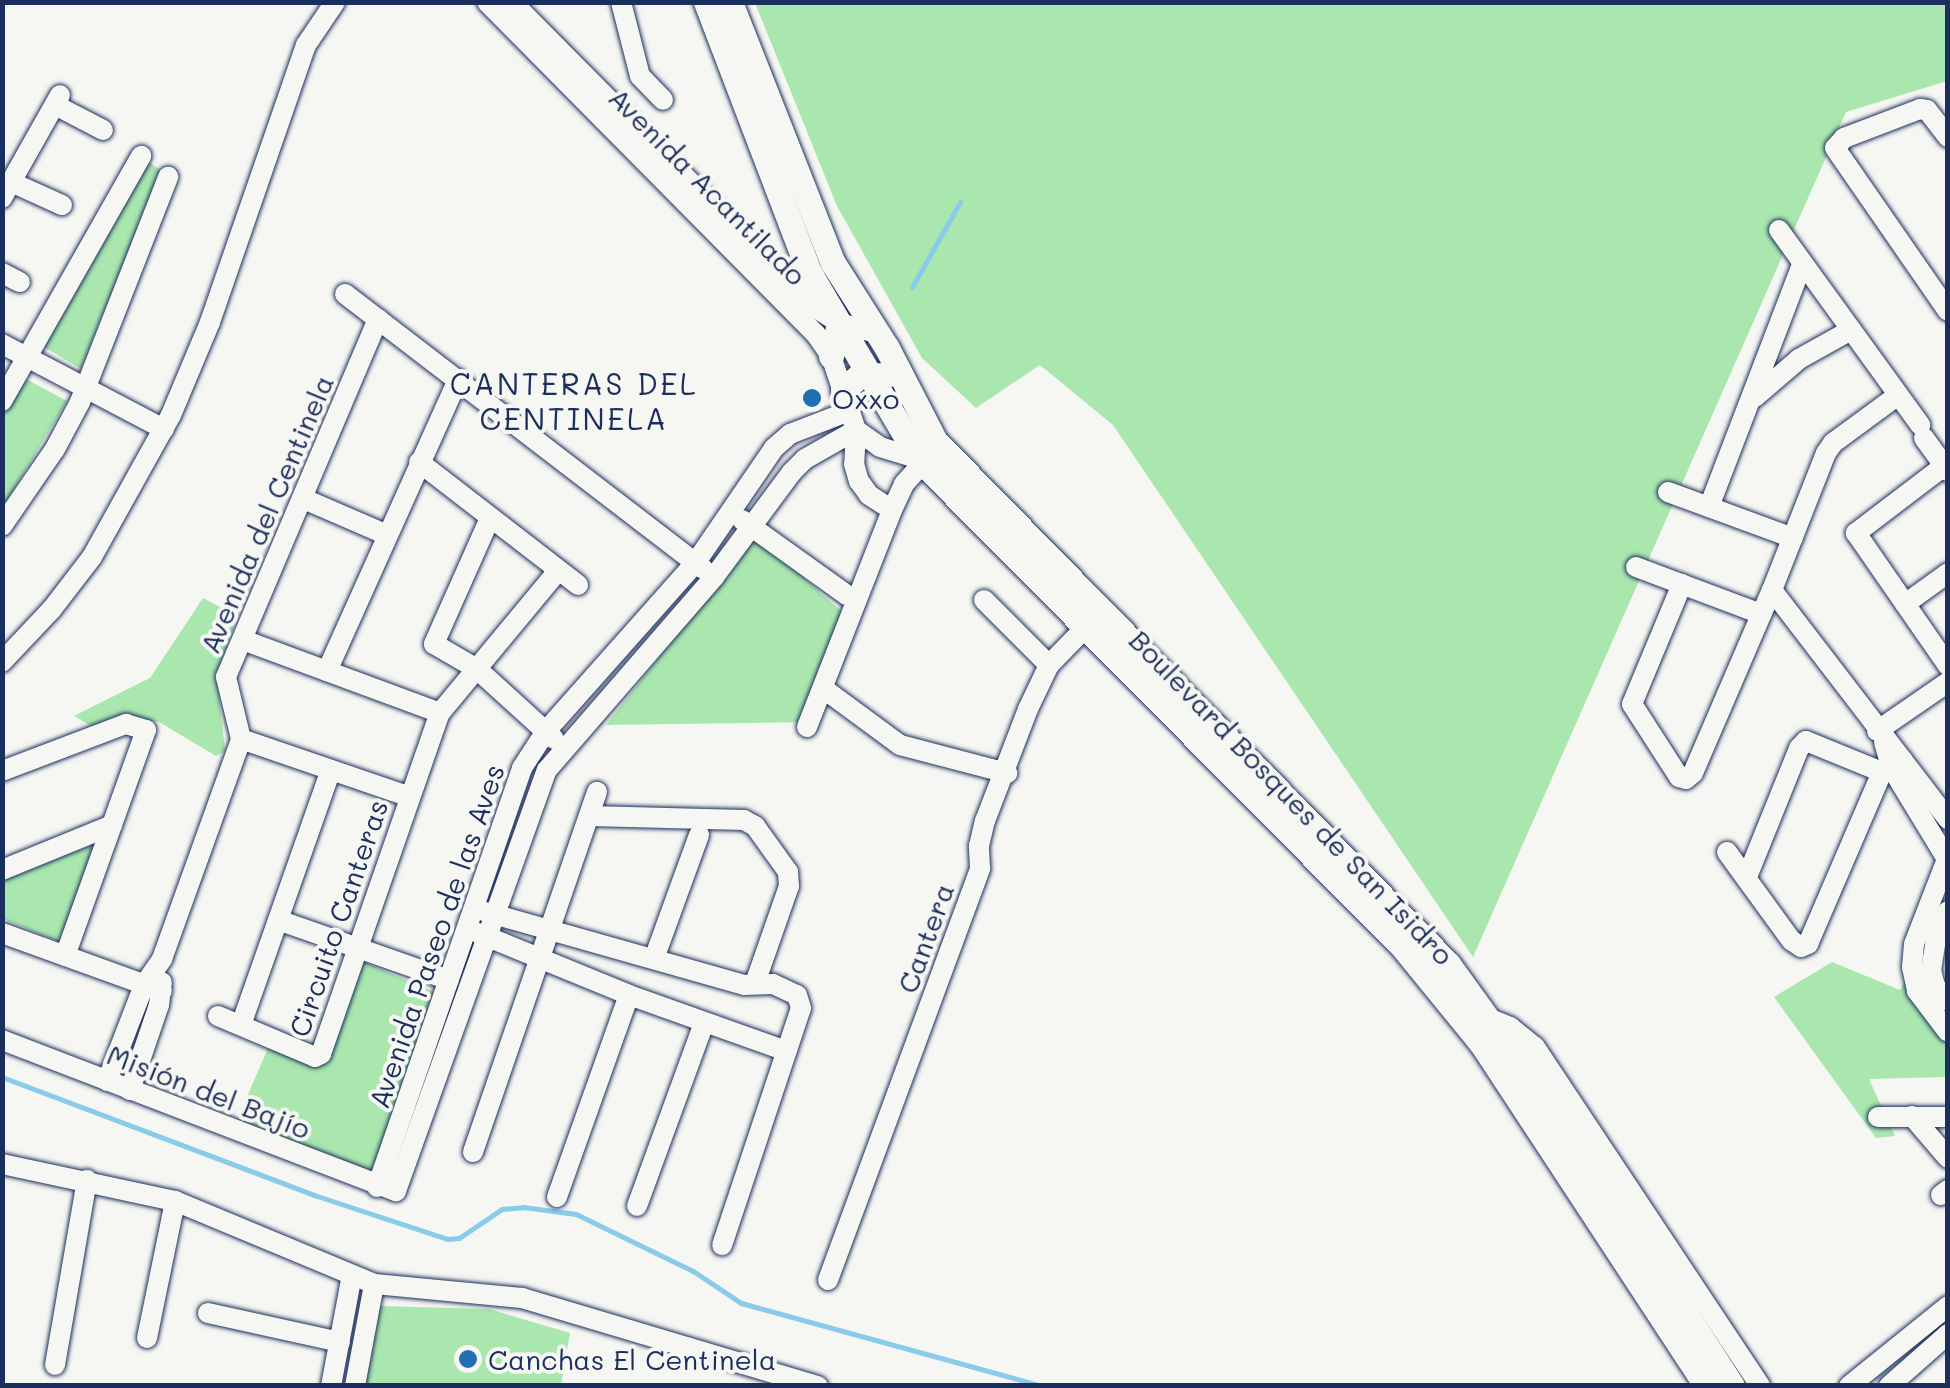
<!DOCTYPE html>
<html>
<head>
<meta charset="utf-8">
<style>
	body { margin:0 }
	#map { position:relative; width:1950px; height:1388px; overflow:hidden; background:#f6f6f2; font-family:Mali,sans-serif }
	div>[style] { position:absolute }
	.green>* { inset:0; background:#a9e7af }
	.stream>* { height:5px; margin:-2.5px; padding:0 2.5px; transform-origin:2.5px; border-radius:2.5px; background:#8acbeb }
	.roads { filter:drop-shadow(0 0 2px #1b2f5e) drop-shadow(0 0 2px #1b2f5e) }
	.minor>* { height:20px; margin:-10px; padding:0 10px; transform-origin:10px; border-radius:10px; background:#f6f6f2 }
	.major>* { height:25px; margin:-12.5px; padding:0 12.5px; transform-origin:12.5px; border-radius:12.5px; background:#f6f6f2 }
	.dots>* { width:28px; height:28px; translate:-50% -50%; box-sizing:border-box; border:5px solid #f6f6f2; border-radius:50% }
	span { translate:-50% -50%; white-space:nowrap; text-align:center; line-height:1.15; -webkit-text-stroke:8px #f6f6f2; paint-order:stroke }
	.street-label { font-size:28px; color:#1b2f5e }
	.poi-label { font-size:28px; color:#1b2f5e }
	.left { translate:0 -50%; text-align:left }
	.neighbourhood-label { font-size:30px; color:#1b2f5e; letter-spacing:2.5px }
	.frame { position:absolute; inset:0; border:5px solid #1b2f5e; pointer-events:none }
</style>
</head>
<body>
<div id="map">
	<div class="green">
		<div style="clip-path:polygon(755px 3px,1947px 3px,1947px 81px,1846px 112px,1473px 957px,1113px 425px,1040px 365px,976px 408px,922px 358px,837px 206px)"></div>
		<div style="clip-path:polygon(140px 157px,161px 170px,81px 369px,41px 345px)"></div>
		<div style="clip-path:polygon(22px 377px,67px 401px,3px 507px,3px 411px)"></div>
		<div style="clip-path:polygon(755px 535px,848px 617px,813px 722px,606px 725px)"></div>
		<div style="clip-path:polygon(203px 598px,237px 616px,217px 677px,225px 751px,216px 756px,159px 722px,127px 718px,100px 731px,74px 716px,150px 678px)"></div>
		<div style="clip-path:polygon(98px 843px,63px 943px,3px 919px,3px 879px)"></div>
		<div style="clip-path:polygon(359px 960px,434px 992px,372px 1176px,236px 1122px,269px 1046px,322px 1062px)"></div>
		<div style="clip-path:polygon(1832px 962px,1900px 990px,1908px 976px,1947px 1035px,1947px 1077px,1869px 1079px,1895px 1136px,1876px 1138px,1774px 997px)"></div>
		<div style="clip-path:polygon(379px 1306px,489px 1309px,570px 1333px,561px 1385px,365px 1386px)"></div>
	</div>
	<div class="stream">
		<div style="left:912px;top:287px;width:98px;rotate:-60.5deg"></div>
		<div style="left:2px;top:1077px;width:334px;rotate:20.7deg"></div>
		<div style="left:314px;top:1195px;width:141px;rotate:18.2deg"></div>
		<div style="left:448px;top:1239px;width:11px;rotate:-5deg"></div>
		<div style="left:459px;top:1238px;width:52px;rotate:-34deg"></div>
		<div style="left:502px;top:1209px;width:21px;rotate:-5deg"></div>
		<div style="left:523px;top:1207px;width:53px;rotate:7.5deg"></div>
		<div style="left:576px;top:1214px;width:130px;rotate:26deg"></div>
		<div style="left:693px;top:1271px;width:58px;rotate:33.7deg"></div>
		<div style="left:741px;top:1303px;width:312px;rotate:15.4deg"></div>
	</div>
	<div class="roads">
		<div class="minor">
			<div style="left:487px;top:2px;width:466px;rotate:45.3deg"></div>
			<div style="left:815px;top:333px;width:28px;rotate:55deg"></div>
			<div style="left:831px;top:356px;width:78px;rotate:71.3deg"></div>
			<div style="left:856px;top:430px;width:29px;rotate:35deg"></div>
			<div style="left:880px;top:447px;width:41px;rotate:17.1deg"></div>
			<div style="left:512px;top:2px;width:428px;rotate:45.3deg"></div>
			<div style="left:813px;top:306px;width:31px;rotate:33deg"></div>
			<div style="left:839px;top:323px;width:39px;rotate:15deg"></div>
			<div style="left:621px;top:2px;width:76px;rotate:75.6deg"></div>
			<div style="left:640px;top:76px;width:33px;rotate:46deg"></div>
			<div style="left:55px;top:105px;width:54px;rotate:27.5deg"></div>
			<div style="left:1948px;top:137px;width:34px;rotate:-128deg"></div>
			<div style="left:1927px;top:110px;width:7px;rotate:-172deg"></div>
			<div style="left:1920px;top:109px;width:81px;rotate:159.1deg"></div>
			<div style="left:1844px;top:138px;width:13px;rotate:132deg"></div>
			<div style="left:1835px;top:148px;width:198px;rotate:55.3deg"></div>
			<div style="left:11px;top:182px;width:56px;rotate:24.3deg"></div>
			<div style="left:2px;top:198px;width:118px;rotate:-60.6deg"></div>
			<div style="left:1779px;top:230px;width:241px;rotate:54.1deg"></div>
			<div style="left:2px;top:273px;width:20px;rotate:27deg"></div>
			<div style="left:345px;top:294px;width:452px;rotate:37.5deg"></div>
			<div style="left:2px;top:344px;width:183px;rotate:27.7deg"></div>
			<div style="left:1755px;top:397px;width:58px;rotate:-40.8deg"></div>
			<div style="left:1799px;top:359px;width:60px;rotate:-29.1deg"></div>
			<div style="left:2px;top:401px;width:282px;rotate:-60.4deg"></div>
			<div style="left:856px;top:430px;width:34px;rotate:93deg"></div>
			<div style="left:854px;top:464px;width:18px;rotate:74deg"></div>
			<div style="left:859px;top:481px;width:17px;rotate:54deg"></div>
			<div style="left:869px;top:495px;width:27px;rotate:33deg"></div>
			<div style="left:1924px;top:438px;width:41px;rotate:54deg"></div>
			<div style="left:419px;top:462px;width:201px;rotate:37.7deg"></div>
			<div style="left:1944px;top:466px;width:111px;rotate:142.7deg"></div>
			<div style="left:1856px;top:533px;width:162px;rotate:55.3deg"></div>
			<div style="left:1668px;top:492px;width:133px;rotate:20.2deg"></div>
			<div style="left:304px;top:499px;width:90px;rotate:23.4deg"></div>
			<div style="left:1709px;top:507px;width:259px;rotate:-69deg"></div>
			<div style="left:490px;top:518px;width:138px;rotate:114deg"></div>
			<div style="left:434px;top:644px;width:50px;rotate:30.2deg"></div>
			<div style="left:477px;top:669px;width:104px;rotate:42.3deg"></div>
			<div style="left:742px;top:520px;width:130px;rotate:35.6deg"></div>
			<div style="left:2px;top:526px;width:93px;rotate:-55.5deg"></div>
			<div style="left:55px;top:449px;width:53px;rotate:-62deg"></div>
			<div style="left:80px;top:402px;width:242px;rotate:-68.6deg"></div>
			<div style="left:1636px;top:567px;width:134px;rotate:20.6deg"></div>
			<div style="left:1682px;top:584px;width:130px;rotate:112.6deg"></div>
			<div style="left:1632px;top:704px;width:87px;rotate:57.2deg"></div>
			<div style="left:1679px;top:777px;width:7px;rotate:16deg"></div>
			<div style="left:1686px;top:779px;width:9px;rotate:-41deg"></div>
			<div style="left:1693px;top:773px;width:199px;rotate:-66.7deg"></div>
			<div style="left:1772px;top:590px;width:147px;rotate:-68.5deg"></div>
			<div style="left:1826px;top:453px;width:12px;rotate:-55deg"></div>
			<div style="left:1833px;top:443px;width:79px;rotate:-36.3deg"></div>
			<div style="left:1772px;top:590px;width:289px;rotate:52.5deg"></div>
			<div style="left:984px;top:600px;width:92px;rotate:45deg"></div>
			<div style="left:1905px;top:604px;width:53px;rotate:-35.8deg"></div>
			<div style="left:243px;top:640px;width:210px;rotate:20.3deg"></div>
			<div style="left:2px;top:662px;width:73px;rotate:-46.7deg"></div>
			<div style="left:52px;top:609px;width:66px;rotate:-52.4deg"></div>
			<div style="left:92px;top:557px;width:162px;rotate:-60.9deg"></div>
			<div style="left:171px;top:415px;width:101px;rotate:-67.2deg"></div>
			<div style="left:210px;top:322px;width:293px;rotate:-70.9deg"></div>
			<div style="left:306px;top:45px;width:52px;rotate:-56deg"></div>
			<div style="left:327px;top:671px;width:320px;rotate:-65.8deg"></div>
			<div style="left:824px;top:689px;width:94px;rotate:36.4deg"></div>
			<div style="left:900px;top:745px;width:111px;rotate:14.7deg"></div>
			<div style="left:807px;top:727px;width:233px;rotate:-68.6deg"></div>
			<div style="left:892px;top:510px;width:29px;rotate:-65deg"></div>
			<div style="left:904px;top:484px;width:28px;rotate:-48deg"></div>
			<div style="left:1877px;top:731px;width:86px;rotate:-34.6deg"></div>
			<div style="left:241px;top:739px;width:179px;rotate:18.9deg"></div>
			<div style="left:1884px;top:742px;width:26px;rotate:74deg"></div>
			<div style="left:1891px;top:767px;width:108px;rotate:58.7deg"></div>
			<div style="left:1947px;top:859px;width:91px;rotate:111.2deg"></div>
			<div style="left:1914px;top:944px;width:23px;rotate:95deg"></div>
			<div style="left:1912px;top:967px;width:25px;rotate:78deg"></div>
			<div style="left:1917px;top:991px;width:51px;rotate:52.9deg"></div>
			<div style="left:2px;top:771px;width:133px;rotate:-20.8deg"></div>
			<div style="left:126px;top:724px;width:21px;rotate:17deg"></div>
			<div style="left:146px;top:730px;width:240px;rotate:109.7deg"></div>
			<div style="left:590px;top:816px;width:154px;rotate:1.5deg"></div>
			<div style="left:744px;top:820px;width:13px;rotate:29deg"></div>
			<div style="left:755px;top:826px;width:57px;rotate:54.3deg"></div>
			<div style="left:788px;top:872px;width:14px;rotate:86deg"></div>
			<div style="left:789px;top:886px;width:103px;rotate:109.3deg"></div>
			<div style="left:1727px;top:852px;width:109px;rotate:54deg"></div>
			<div style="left:1791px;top:940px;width:12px;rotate:35deg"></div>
			<div style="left:1801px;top:947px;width:8px;rotate:-23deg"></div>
			<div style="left:1808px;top:944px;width:187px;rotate:-66.7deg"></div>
			<div style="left:1882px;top:772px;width:24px;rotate:-30deg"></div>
			<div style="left:2px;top:870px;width:119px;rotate:-22.2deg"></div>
			<div style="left:1747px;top:877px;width:139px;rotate:-68deg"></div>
			<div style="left:1799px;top:748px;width:10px;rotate:-45deg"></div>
			<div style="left:1806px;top:741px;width:82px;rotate:22.2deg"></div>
			<div style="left:1948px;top:911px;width:30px;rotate:113deg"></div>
			<div style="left:1936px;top:939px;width:31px;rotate:99deg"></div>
			<div style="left:1931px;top:970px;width:16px;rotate:76deg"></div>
			<div style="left:1935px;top:986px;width:20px;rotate:49deg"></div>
			<div style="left:486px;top:912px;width:268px;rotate:15.8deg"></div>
			<div style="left:744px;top:985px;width:29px;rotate:-2deg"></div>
			<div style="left:773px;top:984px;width:26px;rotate:25deg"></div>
			<div style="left:797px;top:995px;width:14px;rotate:73deg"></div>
			<div style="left:801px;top:1008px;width:250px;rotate:108.4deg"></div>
			<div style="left:278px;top:920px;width:181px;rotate:19.3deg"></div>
			<div style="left:2px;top:933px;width:170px;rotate:19.9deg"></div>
			<div style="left:478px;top:933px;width:163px;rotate:22.3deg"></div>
			<div style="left:629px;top:995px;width:167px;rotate:19.6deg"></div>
			<div style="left:655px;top:956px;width:129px;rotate:-70deg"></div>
			<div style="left:218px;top:1016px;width:105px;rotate:22.9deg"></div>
			<div style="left:315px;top:1057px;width:7px;rotate:-27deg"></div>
			<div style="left:321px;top:1054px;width:361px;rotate:-70.8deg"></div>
			<div style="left:440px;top:713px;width:185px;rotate:-50.3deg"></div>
			<div style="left:1488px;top:1018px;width:24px;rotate:22deg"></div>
			<div style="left:1510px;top:1027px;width:32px;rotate:39deg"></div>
			<div style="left:1535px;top:1047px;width:407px;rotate:56.4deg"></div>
			<div style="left:241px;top:1025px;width:270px;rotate:-70.6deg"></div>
			<div style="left:2px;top:1040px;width:422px;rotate:21deg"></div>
			<div style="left:396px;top:1191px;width:447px;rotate:-70.3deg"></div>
			<div style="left:547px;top:770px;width:255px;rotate:-49.1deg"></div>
			<div style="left:714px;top:577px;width:131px;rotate:-53.4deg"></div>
			<div style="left:792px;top:472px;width:18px;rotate:-45deg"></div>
			<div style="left:805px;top:459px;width:59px;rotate:-29.6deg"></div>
			<div style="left:107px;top:1081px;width:103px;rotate:-68.9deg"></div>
			<div style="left:144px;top:985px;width:32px;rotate:-55deg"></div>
			<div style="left:162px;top:959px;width:234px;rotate:-70.2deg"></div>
			<div style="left:241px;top:739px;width:64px;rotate:-103.6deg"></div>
			<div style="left:226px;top:677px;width:389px;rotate:-67deg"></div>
			<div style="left:130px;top:1090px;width:90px;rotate:-71.2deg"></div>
			<div style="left:159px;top:1005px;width:23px;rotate:-83deg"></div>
			<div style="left:1912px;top:1116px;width:55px;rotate:49.4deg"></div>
			<div style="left:1878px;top:1117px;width:70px"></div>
			<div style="left:473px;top:1152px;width:381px;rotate:-71deg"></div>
			<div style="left:2px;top:1164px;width:177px;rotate:12.1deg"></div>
			<div style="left:175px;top:1201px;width:216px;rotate:22.6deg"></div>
			<div style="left:374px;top:1284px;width:149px;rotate:5.4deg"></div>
			<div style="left:522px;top:1298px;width:309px;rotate:16.6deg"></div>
			<div style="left:377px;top:1187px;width:443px;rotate:-70.9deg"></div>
			<div style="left:522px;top:768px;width:44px;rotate:-57deg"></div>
			<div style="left:546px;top:731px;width:226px;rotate:-48.4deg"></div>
			<div style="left:696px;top:562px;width:138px;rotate:-55.6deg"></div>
			<div style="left:774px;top:448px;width:21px;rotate:-41deg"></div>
			<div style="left:790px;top:434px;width:61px;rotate:-21.1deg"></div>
			<div style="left:1941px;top:1195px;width:9px;rotate:-36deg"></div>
			<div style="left:557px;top:1197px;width:214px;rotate:-70.4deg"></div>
			<div style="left:637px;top:1206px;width:195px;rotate:-69.9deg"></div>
			<div style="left:828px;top:1280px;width:439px;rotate:-69.7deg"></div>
			<div style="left:980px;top:868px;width:22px;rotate:-93deg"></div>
			<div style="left:979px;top:846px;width:26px;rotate:-77deg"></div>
			<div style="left:985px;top:821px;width:120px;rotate:-69deg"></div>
			<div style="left:1028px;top:709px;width:49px;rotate:-64.5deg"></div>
			<div style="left:1049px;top:665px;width:52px;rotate:-45.8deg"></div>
			<div style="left:208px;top:1313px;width:135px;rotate:12.4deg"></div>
			<div style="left:147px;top:1338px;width:140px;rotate:-78.4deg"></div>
			<div style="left:55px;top:1365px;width:188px;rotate:-80.2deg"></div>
			<div style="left:331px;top:1386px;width:113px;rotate:-79.3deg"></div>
			<div style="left:355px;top:1386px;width:104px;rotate:-79.4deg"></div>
			<div style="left:1849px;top:1386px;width:127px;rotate:-38.9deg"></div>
			<div style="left:1889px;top:1386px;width:79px;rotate:-41.4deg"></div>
		</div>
		<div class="major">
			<div style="left:706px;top:2px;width:289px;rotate:69.1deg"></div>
			<div style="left:809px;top:272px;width:217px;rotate:59.5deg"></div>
			<div style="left:919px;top:459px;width:686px;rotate:45.24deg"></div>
			<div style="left:1402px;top:946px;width:127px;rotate:50.8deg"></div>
			<div style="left:1482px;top:1044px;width:409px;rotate:56.7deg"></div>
			<div style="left:730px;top:2px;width:281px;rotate:68.5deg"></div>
			<div style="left:833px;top:263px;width:101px;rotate:57.6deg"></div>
			<div style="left:887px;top:348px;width:105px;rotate:62.7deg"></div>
			<div style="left:935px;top:441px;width:733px;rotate:45.55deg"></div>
			<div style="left:1448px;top:964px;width:198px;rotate:54.2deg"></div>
			<div style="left:1564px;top:1125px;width:310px;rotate:57.2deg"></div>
			<div style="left:831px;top:356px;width:34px;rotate:-76deg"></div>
			<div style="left:843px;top:390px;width:21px;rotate:-41deg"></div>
			<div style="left:859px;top:376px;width:27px;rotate:-2deg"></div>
		</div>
	</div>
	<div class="dots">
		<div style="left:812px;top:398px;background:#1f6fb2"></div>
		<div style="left:468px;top:1359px;background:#1f6fb2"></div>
	</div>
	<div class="street-label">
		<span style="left:708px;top:186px;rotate:45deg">Avenida Acantilado</span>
		<span style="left:266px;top:514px;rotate:-67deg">Avenida del Centinela</span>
		<span style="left:1292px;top:797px;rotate:46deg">Boulevard Bosques de San Isidro</span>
		<span style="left:338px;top:918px;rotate:-71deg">Circuito Canteras</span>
		<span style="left:436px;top:936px;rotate:-71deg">Avenida Paseo de las Aves</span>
		<span style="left:925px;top:938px;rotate:-70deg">Cantera</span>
		<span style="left:209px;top:1091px;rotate:21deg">Misión del Bajío</span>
	</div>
	<div class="poi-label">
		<span class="left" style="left:832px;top:398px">Oxxo</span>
		<span class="left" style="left:488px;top:1359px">Canchas El Centinela</span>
	</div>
	<div class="neighbourhood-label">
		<span style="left:574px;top:400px">CANTERAS DEL<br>CENTINELA</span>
	</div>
	<div class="frame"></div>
</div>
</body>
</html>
